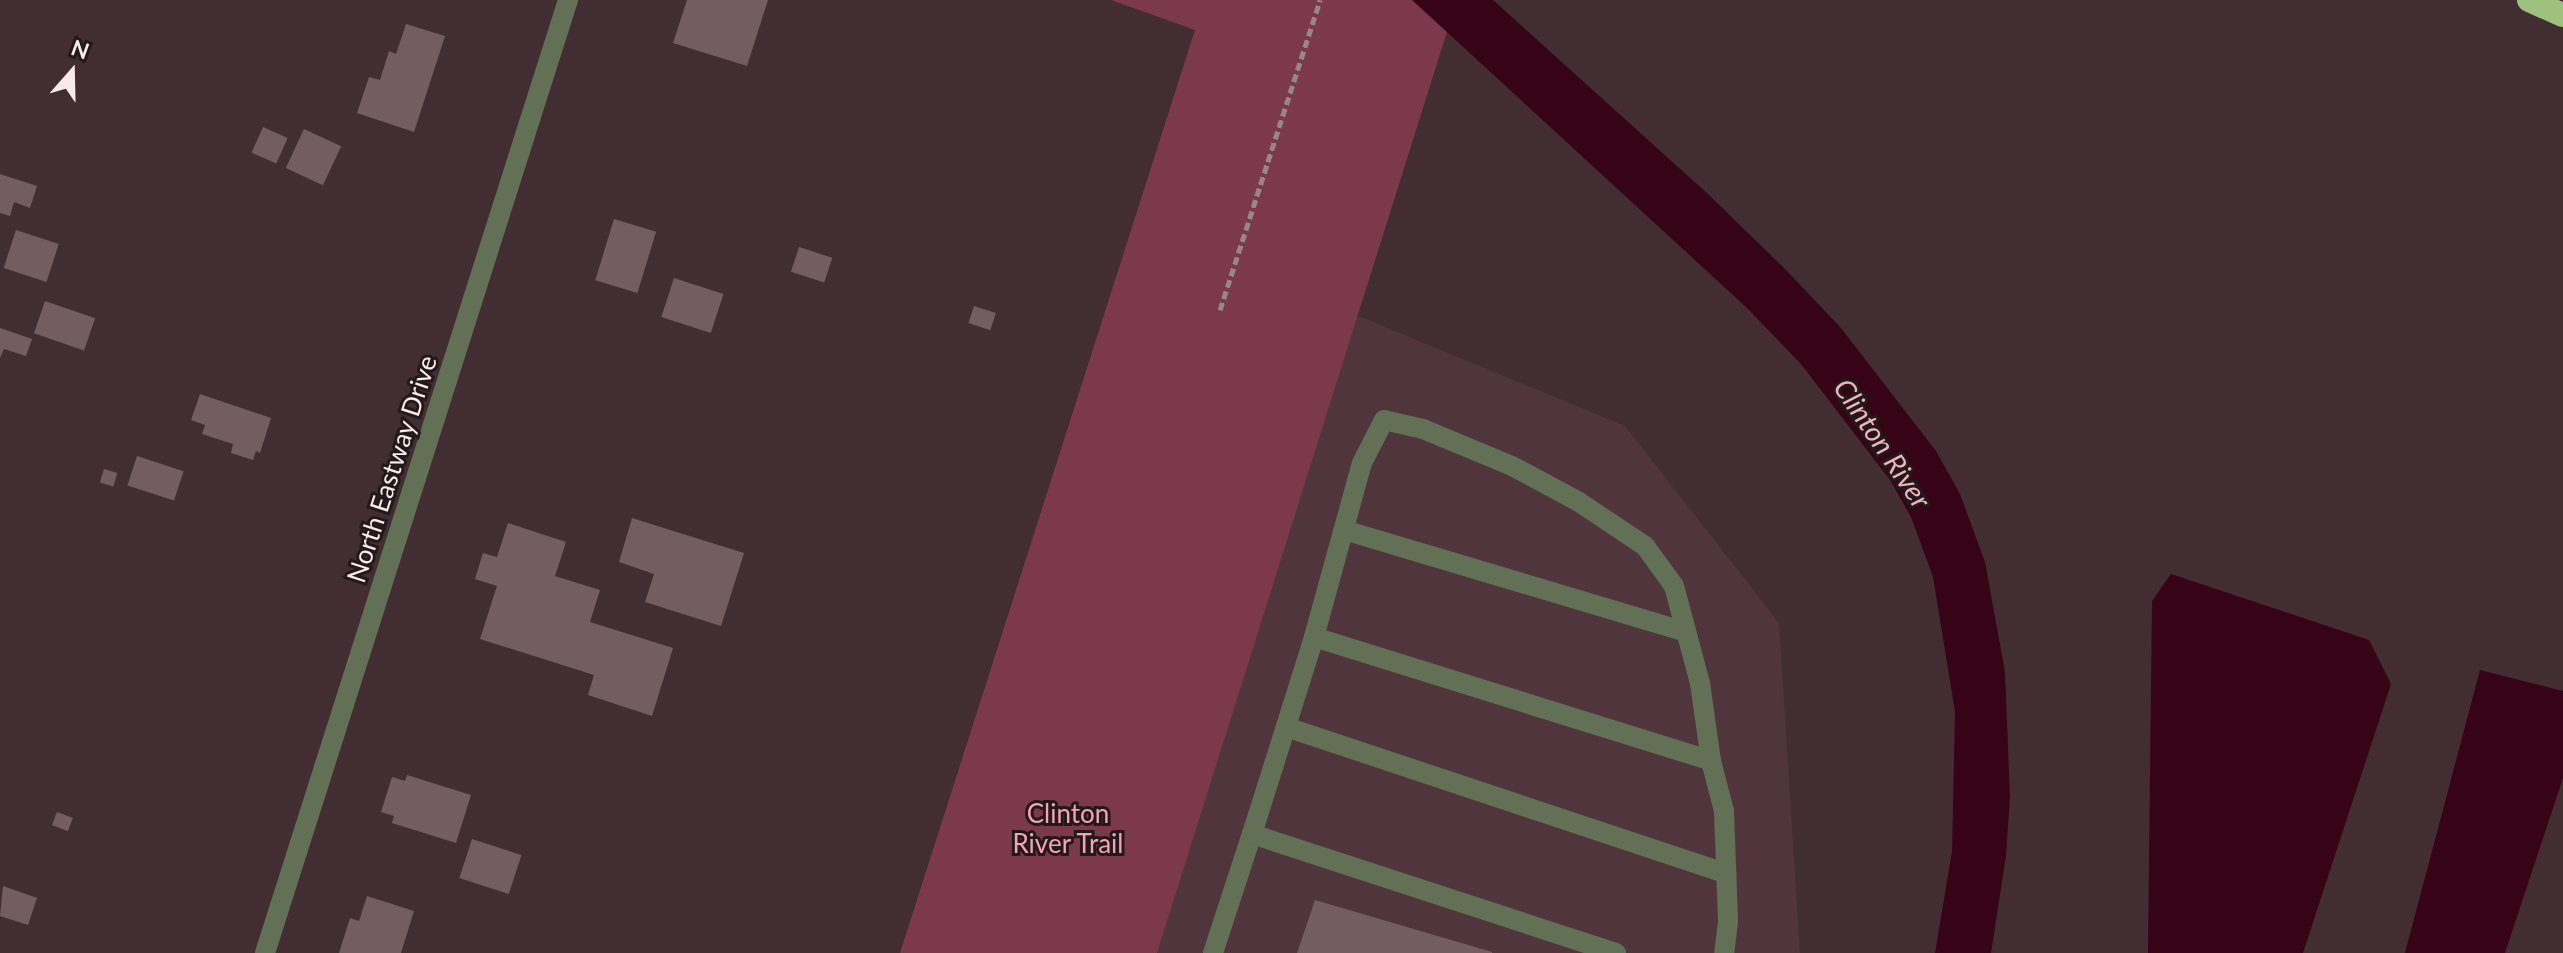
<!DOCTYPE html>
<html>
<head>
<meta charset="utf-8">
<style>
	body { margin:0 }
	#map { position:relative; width:2563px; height:953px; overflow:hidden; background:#422e32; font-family:Lato,sans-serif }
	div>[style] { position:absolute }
	.built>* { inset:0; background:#50363c }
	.green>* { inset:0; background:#7c394c }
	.water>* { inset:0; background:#360416 }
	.building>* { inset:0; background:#745d61; transform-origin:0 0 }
	.path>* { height:5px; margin-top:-2.5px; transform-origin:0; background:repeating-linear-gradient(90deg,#98878a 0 8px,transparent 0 12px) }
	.minor>* { height:20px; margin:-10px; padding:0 10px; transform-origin:10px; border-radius:10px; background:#627055 }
	.highway>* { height:24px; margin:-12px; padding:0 12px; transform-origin:12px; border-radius:12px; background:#9ec17d }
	span { translate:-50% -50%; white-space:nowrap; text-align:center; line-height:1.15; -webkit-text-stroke:6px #22191b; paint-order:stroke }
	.street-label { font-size:26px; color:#f8eaec }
	.park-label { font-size:26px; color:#f7a1b5 }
	.water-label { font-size:28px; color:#f4b2c0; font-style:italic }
	.north { position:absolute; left:32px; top:32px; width:80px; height:80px; -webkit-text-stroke:6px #22191b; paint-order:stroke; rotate:20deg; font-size:22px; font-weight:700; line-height:32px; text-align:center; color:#f8eaec }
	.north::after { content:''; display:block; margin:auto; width:28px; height:36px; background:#f8eaec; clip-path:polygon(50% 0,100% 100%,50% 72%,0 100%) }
</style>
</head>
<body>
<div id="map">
	<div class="built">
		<div style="clip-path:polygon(1356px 315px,1625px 426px,1779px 623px,1800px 953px,1157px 953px)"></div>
	</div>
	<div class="green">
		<div style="clip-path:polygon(1111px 0,1457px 0,1157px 953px,900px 953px,1195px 30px)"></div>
	</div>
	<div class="water">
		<div style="clip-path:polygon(1412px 0,1493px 0,1709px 195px,1786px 270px,1841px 328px,1936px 451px,1960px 494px,1985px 562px,2005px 672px,2010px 797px,2006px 856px,1991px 953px,1935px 953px,1952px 851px,1955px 712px,1933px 577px,1911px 517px,1890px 480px,1801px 364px,1747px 308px)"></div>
		<div style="clip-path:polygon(2171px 574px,2369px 640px,2391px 684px,2303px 953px,2148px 953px,2152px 601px)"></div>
		<div style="clip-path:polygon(2480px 670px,2563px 691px,2563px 778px,2505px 953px,2405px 953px)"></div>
	</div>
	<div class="building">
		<div style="clip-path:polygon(687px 0,768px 0,747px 66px,673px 43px)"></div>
		<div style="clip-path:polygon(406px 24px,445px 36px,414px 132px,357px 113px,369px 77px,380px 80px,389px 51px,396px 54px)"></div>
		<div style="left:263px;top:127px;width:27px;height:28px;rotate:24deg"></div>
		<div style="left:304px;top:129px;width:41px;height:43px;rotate:25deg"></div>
		<div style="clip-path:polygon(0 174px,37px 186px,30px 208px,14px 202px,10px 216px,0 213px)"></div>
		<div style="left:614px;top:219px;width:44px;height:64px;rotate:17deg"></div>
		<div style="left:16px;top:230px;width:45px;height:40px;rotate:18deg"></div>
		<div style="left:799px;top:247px;width:35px;height:26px;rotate:18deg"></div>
		<div style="left:674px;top:278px;width:52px;height:41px;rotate:18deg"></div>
		<div style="left:45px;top:301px;width:53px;height:34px;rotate:19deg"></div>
		<div style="left:974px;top:306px;width:23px;height:18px;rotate:18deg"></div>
		<div style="clip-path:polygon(0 328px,32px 339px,26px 356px,4px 349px,0 358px)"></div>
		<div style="clip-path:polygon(200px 394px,271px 418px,260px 453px,256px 451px,253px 460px,231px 453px,233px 444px,202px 434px,205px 425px,191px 420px)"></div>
		<div style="left:137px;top:456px;width:49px;height:31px;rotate:18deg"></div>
		<div style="left:104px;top:469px;width:14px;height:14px;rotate:17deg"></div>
		<div style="clip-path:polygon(632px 518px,744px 553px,721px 626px,645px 602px,654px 574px,619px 562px)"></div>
		<div style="clip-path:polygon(508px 523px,566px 542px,555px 576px,600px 590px,590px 622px,673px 648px,652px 716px,588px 695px,594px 675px,480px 639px,497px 586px,475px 579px,483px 553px,497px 557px)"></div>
		<div style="clip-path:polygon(407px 775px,471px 795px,456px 843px,392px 823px,394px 816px,381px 812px,392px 777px,405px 781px)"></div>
		<div style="left:57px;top:812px;width:17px;height:14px;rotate:21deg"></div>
		<div style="left:472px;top:839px;width:52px;height:41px;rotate:18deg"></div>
		<div style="clip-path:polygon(3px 886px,37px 898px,28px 925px,0 916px)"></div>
		<div style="clip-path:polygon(367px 896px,414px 911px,401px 953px,339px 953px,350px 918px,359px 921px)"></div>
		<div style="clip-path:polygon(1315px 900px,1492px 952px,1492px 953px,1297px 953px)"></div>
	</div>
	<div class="path">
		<div style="left:1220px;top:310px;width:326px;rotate:-72.1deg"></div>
	</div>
	<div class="minor">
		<div style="left:1344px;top:530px;width:357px;rotate:16.6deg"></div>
		<div style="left:1314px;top:637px;width:416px;rotate:17.3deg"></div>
		<div style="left:1286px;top:727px;width:464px;rotate:18.4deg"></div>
		<div style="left:265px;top:953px;width:1000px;rotate:-72.36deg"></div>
		<div style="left:1213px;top:953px;width:125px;rotate:-71.9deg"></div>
		<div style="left:1616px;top:953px;width:383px;rotate:-161.9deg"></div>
		<div style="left:1252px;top:834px;width:207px;rotate:-72.5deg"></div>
		<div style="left:1314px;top:637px;width:180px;rotate:-74.6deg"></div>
		<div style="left:1362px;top:463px;width:48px;rotate:-62.9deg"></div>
		<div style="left:1384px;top:420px;width:40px;rotate:13deg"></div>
		<div style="left:1423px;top:429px;width:96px;rotate:22.6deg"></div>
		<div style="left:1512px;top:466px;width:76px;rotate:28.2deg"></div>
		<div style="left:1579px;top:502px;width:79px;rotate:33.7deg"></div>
		<div style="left:1645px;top:546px;width:49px;rotate:54.1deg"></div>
		<div style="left:1674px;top:586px;width:100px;rotate:75deg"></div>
		<div style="left:1700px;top:683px;width:79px;rotate:82deg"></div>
		<div style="left:1711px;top:761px;width:52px;rotate:75.4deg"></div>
		<div style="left:1724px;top:811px;width:111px;rotate:87.9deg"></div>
		<div style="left:1728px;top:922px;width:31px;rotate:97deg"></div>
	</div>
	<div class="highway">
		<div style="left:2529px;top:0;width:37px;rotate:24deg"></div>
	</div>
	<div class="street-label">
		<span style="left:392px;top:469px;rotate:-72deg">North Eastway Drive</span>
	</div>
	<div class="park-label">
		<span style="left:1068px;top:829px">Clinton<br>River Trail</span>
	</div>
	<div class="water-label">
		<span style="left:1883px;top:443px;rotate:56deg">Clinton River</span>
	</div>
	<div class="north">N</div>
</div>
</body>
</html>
